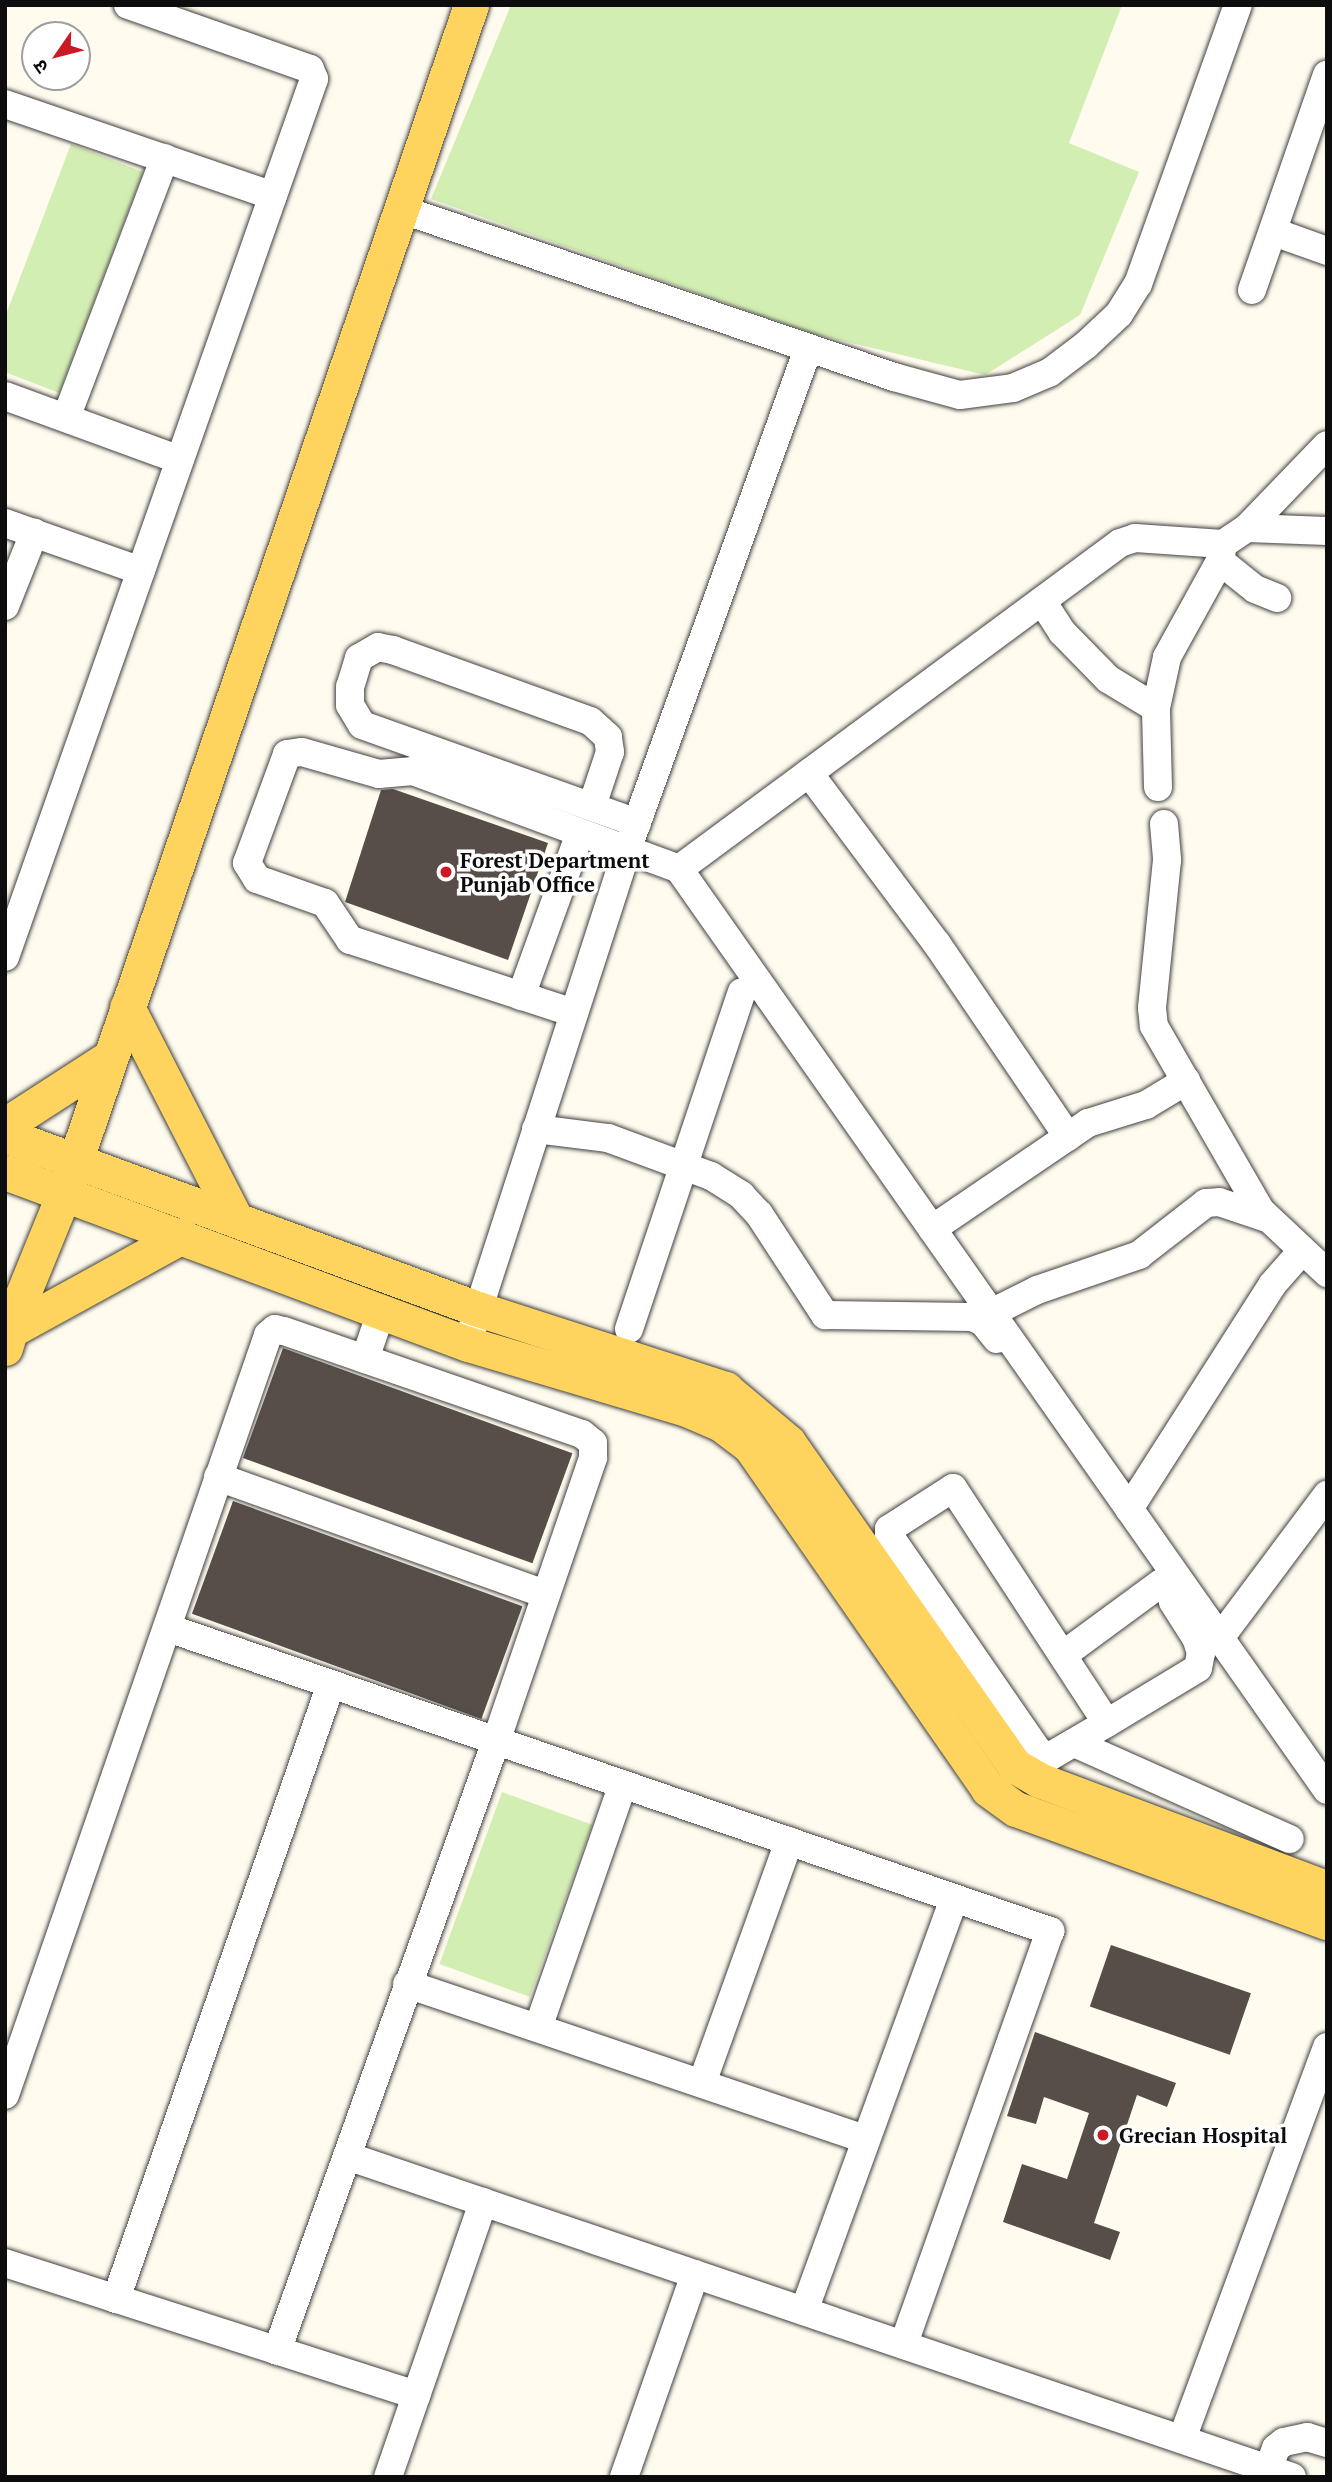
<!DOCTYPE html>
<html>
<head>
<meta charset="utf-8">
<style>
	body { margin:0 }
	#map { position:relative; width:1332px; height:2482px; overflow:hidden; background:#fffbee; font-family:"PT Serif","Noto Sans Devanagari",serif }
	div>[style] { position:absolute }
	.green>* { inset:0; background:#d3eeb3; transform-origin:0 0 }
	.building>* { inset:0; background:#574e49; transform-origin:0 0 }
	.roads { filter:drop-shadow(0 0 2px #404040) drop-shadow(0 0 2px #404040) }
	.minor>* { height:28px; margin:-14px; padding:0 14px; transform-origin:14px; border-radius:14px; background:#fff }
	.major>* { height:35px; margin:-17.5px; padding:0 17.5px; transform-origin:17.5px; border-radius:17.5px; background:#ffd45e }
	.dots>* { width:19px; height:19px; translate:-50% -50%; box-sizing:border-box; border:4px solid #fff; border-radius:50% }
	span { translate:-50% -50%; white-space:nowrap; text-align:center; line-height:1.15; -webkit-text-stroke:7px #fff; paint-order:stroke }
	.poi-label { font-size:21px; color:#0d0d0d; font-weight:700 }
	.left { translate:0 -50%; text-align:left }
	.frame { position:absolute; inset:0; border:7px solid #0d0d0d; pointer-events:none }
	.north { position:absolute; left:21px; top:21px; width:70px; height:70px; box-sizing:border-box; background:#fff; border:2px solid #9e9e9e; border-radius:50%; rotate:235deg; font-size:19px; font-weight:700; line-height:28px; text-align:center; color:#0d0d0d }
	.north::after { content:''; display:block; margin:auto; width:24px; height:32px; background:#cb1824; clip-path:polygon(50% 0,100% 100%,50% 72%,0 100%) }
</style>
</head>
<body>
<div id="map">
	<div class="green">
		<div style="clip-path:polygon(511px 5px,1122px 5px,1069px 143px,1139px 172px,1080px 315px,985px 375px,814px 334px,431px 199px)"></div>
		<div style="clip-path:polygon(71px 144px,143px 172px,59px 393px,5px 372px,5px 317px)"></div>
		<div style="left:502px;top:1792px;width:96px;height:183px;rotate:20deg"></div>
	</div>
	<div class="building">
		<div style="clip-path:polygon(393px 789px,548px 843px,508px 960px,345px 902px,381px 790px)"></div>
		<div style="left:283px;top:1348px;width:308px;height:117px;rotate:20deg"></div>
		<div style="left:233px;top:1501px;width:308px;height:120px;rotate:20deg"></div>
		<div style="left:1111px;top:1945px;width:148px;height:65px;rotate:19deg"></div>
		<div style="clip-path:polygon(1035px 2032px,1176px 2083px,1167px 2107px,1137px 2095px,1094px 2223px,1120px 2232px,1110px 2260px,1003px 2222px,1022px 2164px,1067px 2179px,1089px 2113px,1044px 2097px,1036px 2124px,1007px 2116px)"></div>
	</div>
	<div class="roads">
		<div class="minor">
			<div style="left:5px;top:104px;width:283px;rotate:18.9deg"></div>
			<div style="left:400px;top:209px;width:522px;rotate:18.78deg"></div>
			<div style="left:894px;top:377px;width:68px;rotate:15.3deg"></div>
			<div style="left:960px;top:395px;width:53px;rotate:-7.5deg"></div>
			<div style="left:1013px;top:388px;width:39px;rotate:-23deg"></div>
			<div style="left:1049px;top:373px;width:46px;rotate:-37.1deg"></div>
			<div style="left:1086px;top:345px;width:45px;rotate:-43.2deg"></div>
			<div style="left:1119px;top:314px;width:36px;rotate:-58deg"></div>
			<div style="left:1138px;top:284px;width:296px;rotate:-70.3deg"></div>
			<div style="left:1274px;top:232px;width:56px;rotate:19.7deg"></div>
			<div style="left:1252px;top:290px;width:228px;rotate:-70.8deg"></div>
			<div style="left:5px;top:396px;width:186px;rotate:20.1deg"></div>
			<div style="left:66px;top:418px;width:278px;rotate:-69.2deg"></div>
			<div style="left:5px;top:523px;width:144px;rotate:19.4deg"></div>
			<div style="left:1247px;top:528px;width:80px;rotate:2.1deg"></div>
			<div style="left:1220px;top:561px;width:45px;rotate:38.7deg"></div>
			<div style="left:1255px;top:589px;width:24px;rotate:22deg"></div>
			<div style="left:1042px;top:601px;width:37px;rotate:57deg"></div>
			<div style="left:1062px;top:632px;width:66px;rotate:45.6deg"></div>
			<div style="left:1108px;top:679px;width:56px;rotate:31.1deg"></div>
			<div style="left:5px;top:606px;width:79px;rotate:-68.3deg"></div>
			<div style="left:809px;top:773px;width:214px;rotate:53.2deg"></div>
			<div style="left:937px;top:944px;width:233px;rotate:55.8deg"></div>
			<div style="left:1158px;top:787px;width:79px;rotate:-91.5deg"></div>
			<div style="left:1156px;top:708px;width:52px;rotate:-77.8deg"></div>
			<div style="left:1167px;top:657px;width:110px;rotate:-61.1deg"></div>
			<div style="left:1220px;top:561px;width:17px;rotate:-80deg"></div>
			<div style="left:592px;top:806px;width:57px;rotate:-71.6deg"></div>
			<div style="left:610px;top:752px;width:15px;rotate:-98deg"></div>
			<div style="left:608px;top:737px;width:24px;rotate:-138deg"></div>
			<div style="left:590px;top:721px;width:209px;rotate:-160.2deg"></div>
			<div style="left:393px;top:650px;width:15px;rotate:-169deg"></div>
			<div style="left:378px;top:647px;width:22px;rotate:150deg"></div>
			<div style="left:359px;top:658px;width:30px;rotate:107deg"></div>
			<div style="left:350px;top:687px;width:18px;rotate:90deg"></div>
			<div style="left:350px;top:705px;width:23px;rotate:59deg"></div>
			<div style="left:362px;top:725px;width:292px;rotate:19.6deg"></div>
			<div style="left:1164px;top:824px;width:36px;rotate:85deg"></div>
			<div style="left:1167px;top:860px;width:149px;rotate:95.8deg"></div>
			<div style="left:1152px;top:1008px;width:18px;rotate:84deg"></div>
			<div style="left:1154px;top:1026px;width:214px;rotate:60deg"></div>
			<div style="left:1261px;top:1211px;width:91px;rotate:43.2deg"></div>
			<div style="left:679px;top:869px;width:548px;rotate:-36.47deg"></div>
			<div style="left:1120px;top:543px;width:16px;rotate:-18deg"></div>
			<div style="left:1135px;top:538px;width:88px;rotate:3.9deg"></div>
			<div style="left:1223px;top:544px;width:29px;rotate:-34deg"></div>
			<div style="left:1247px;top:528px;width:115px;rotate:-46.1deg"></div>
			<div style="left:5px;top:957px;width:931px;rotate:-70.61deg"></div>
			<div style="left:314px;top:79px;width:11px;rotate:-112deg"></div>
			<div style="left:310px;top:69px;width:193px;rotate:-160.6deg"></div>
			<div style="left:521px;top:996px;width:173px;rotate:-70.1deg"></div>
			<div style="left:574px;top:1013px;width:236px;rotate:-161.9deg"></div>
			<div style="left:350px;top:940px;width:45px;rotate:-124deg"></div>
			<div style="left:325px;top:903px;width:72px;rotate:-160.6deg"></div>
			<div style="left:257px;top:879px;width:19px;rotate:-122deg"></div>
			<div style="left:247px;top:863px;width:116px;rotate:-69.8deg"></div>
			<div style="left:287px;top:754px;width:15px;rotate:-8deg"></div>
			<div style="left:302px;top:752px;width:80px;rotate:15.9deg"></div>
			<div style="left:379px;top:774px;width:34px;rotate:-5deg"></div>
			<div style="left:413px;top:771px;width:283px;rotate:20.2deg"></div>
			<div style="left:679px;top:869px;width:1126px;rotate:54.87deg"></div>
			<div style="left:536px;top:1129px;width:73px;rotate:7.1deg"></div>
			<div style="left:608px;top:1138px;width:110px;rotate:20.3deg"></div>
			<div style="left:711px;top:1176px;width:36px;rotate:32deg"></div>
			<div style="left:741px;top:1195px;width:26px;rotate:47deg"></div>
			<div style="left:759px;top:1214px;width:121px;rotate:56.8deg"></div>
			<div style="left:825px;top:1315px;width:147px;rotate:0.8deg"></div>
			<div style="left:972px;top:1317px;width:12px;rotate:24deg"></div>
			<div style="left:983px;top:1322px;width:22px;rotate:51deg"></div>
			<div style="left:932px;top:1229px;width:189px;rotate:-34.2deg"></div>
			<div style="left:1088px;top:1123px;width:61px;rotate:-17.2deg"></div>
			<div style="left:1146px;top:1105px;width:47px;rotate:-31deg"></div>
			<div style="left:991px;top:1313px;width:51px;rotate:-26.6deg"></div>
			<div style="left:1037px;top:1290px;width:108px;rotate:-18.9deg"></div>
			<div style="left:1139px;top:1255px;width:85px;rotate:-37.8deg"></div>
			<div style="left:1206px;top:1203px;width:13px;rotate:-4deg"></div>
			<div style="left:1219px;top:1202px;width:51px;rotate:18.4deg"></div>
			<div style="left:472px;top:1329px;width:503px;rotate:-72.07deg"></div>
			<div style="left:627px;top:850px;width:533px;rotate:-70.14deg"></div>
			<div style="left:629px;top:1329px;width:355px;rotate:-71.5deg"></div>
			<div style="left:365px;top:1359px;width:50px;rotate:-71.2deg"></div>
			<div style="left:218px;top:1477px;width:347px;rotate:19.7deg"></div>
			<div style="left:1129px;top:1509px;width:266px;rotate:-57.4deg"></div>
			<div style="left:1272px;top:1285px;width:44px;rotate:-48.7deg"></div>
			<div style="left:168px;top:1628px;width:933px;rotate:18.96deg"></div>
			<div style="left:1050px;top:1931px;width:439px;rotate:109.5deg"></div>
			<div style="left:1220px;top:1638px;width:179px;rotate:-53.2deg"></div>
			<div style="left:1063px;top:1655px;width:122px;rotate:-36.3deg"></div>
			<div style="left:1107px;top:1723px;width:67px;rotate:149.6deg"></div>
			<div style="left:1049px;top:1757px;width:13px;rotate:-151deg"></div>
			<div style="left:1038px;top:1751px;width:262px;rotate:-124.6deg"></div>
			<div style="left:889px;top:1535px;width:6px;rotate:-90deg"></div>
			<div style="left:889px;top:1529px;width:76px;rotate:-32.6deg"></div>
			<div style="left:953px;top:1488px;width:281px;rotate:56.8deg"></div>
			<div style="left:1107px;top:1723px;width:106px;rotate:-31.1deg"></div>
			<div style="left:1198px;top:1668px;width:15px;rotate:-79deg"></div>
			<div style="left:1201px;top:1653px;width:16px;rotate:-108deg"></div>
			<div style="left:1196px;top:1638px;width:43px;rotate:-122.6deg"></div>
			<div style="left:1074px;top:1743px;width:236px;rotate:24deg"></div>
			<div style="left:407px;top:1984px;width:484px;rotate:18.7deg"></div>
			<div style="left:538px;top:2028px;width:258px;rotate:-70.8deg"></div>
			<div style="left:702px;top:2083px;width:257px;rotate:-70.2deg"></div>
			<div style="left:5px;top:2095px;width:804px;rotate:-70.91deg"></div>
			<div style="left:268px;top:1335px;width:9px;rotate:-41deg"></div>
			<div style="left:275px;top:1329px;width:9px;rotate:13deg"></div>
			<div style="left:284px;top:1331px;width:315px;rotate:19.1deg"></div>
			<div style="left:582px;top:1434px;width:14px;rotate:39deg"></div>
			<div style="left:593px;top:1443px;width:15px;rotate:90deg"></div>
			<div style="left:593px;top:1458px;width:299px;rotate:108.9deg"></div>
			<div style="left:496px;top:1741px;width:648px;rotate:109.75deg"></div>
			<div style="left:347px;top:2156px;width:998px;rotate:18.76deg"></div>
			<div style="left:5px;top:2263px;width:432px;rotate:17.8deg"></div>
			<div style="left:116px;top:2299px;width:651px;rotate:-70.73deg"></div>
			<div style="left:804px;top:2311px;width:439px;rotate:-70deg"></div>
			<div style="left:1182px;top:2439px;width:418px;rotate:-69.7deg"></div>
			<div style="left:1268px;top:2469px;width:22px;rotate:-69deg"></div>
			<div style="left:1276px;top:2448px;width:10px;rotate:-37deg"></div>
			<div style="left:1284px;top:2442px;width:24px;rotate:-12deg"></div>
			<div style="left:1307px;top:2437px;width:21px;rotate:17deg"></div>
			<div style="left:388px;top:2477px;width:291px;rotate:-70.9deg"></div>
			<div style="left:624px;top:2477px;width:215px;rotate:-70.7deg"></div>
		</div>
		<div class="major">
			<div style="left:127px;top:1007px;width:239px;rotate:62.9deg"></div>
			<div style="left:5px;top:1125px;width:125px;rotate:-32.9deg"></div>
			<div style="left:5px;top:1135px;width:504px;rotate:20.2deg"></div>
			<div style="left:478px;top:1309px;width:260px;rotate:17.9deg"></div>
			<div style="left:725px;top:1389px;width:82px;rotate:40.1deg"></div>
			<div style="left:788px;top:1442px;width:396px;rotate:55deg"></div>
			<div style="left:1015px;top:1766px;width:28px;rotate:30deg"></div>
			<div style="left:1039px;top:1780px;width:308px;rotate:20.6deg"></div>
			<div style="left:5px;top:1172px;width:494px;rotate:20.4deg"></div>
			<div style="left:468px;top:1344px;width:227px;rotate:16.6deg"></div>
			<div style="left:686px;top:1409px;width:38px;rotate:23deg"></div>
			<div style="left:721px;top:1424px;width:36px;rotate:37deg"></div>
			<div style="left:750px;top:1446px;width:417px;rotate:55.2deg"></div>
			<div style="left:988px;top:1789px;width:34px;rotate:36deg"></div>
			<div style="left:1016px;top:1809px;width:331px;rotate:20deg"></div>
			<div style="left:11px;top:1330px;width:195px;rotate:-28.8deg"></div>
			<div style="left:5px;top:1348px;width:39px;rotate:-73deg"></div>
			<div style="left:16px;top:1311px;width:130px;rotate:-67.8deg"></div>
			<div style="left:65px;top:1191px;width:1254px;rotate:-71.1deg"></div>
		</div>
	</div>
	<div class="dots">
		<div style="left:446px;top:872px;background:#cb1824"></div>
		<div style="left:1103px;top:2135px;background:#cb1824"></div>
	</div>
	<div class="poi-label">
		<span class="left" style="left:460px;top:872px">Forest Department<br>Punjab Office</span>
		<span class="left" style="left:1119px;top:2135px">Grecian Hospital</span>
	</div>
	<div class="frame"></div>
	<div class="north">उ</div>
</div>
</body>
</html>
